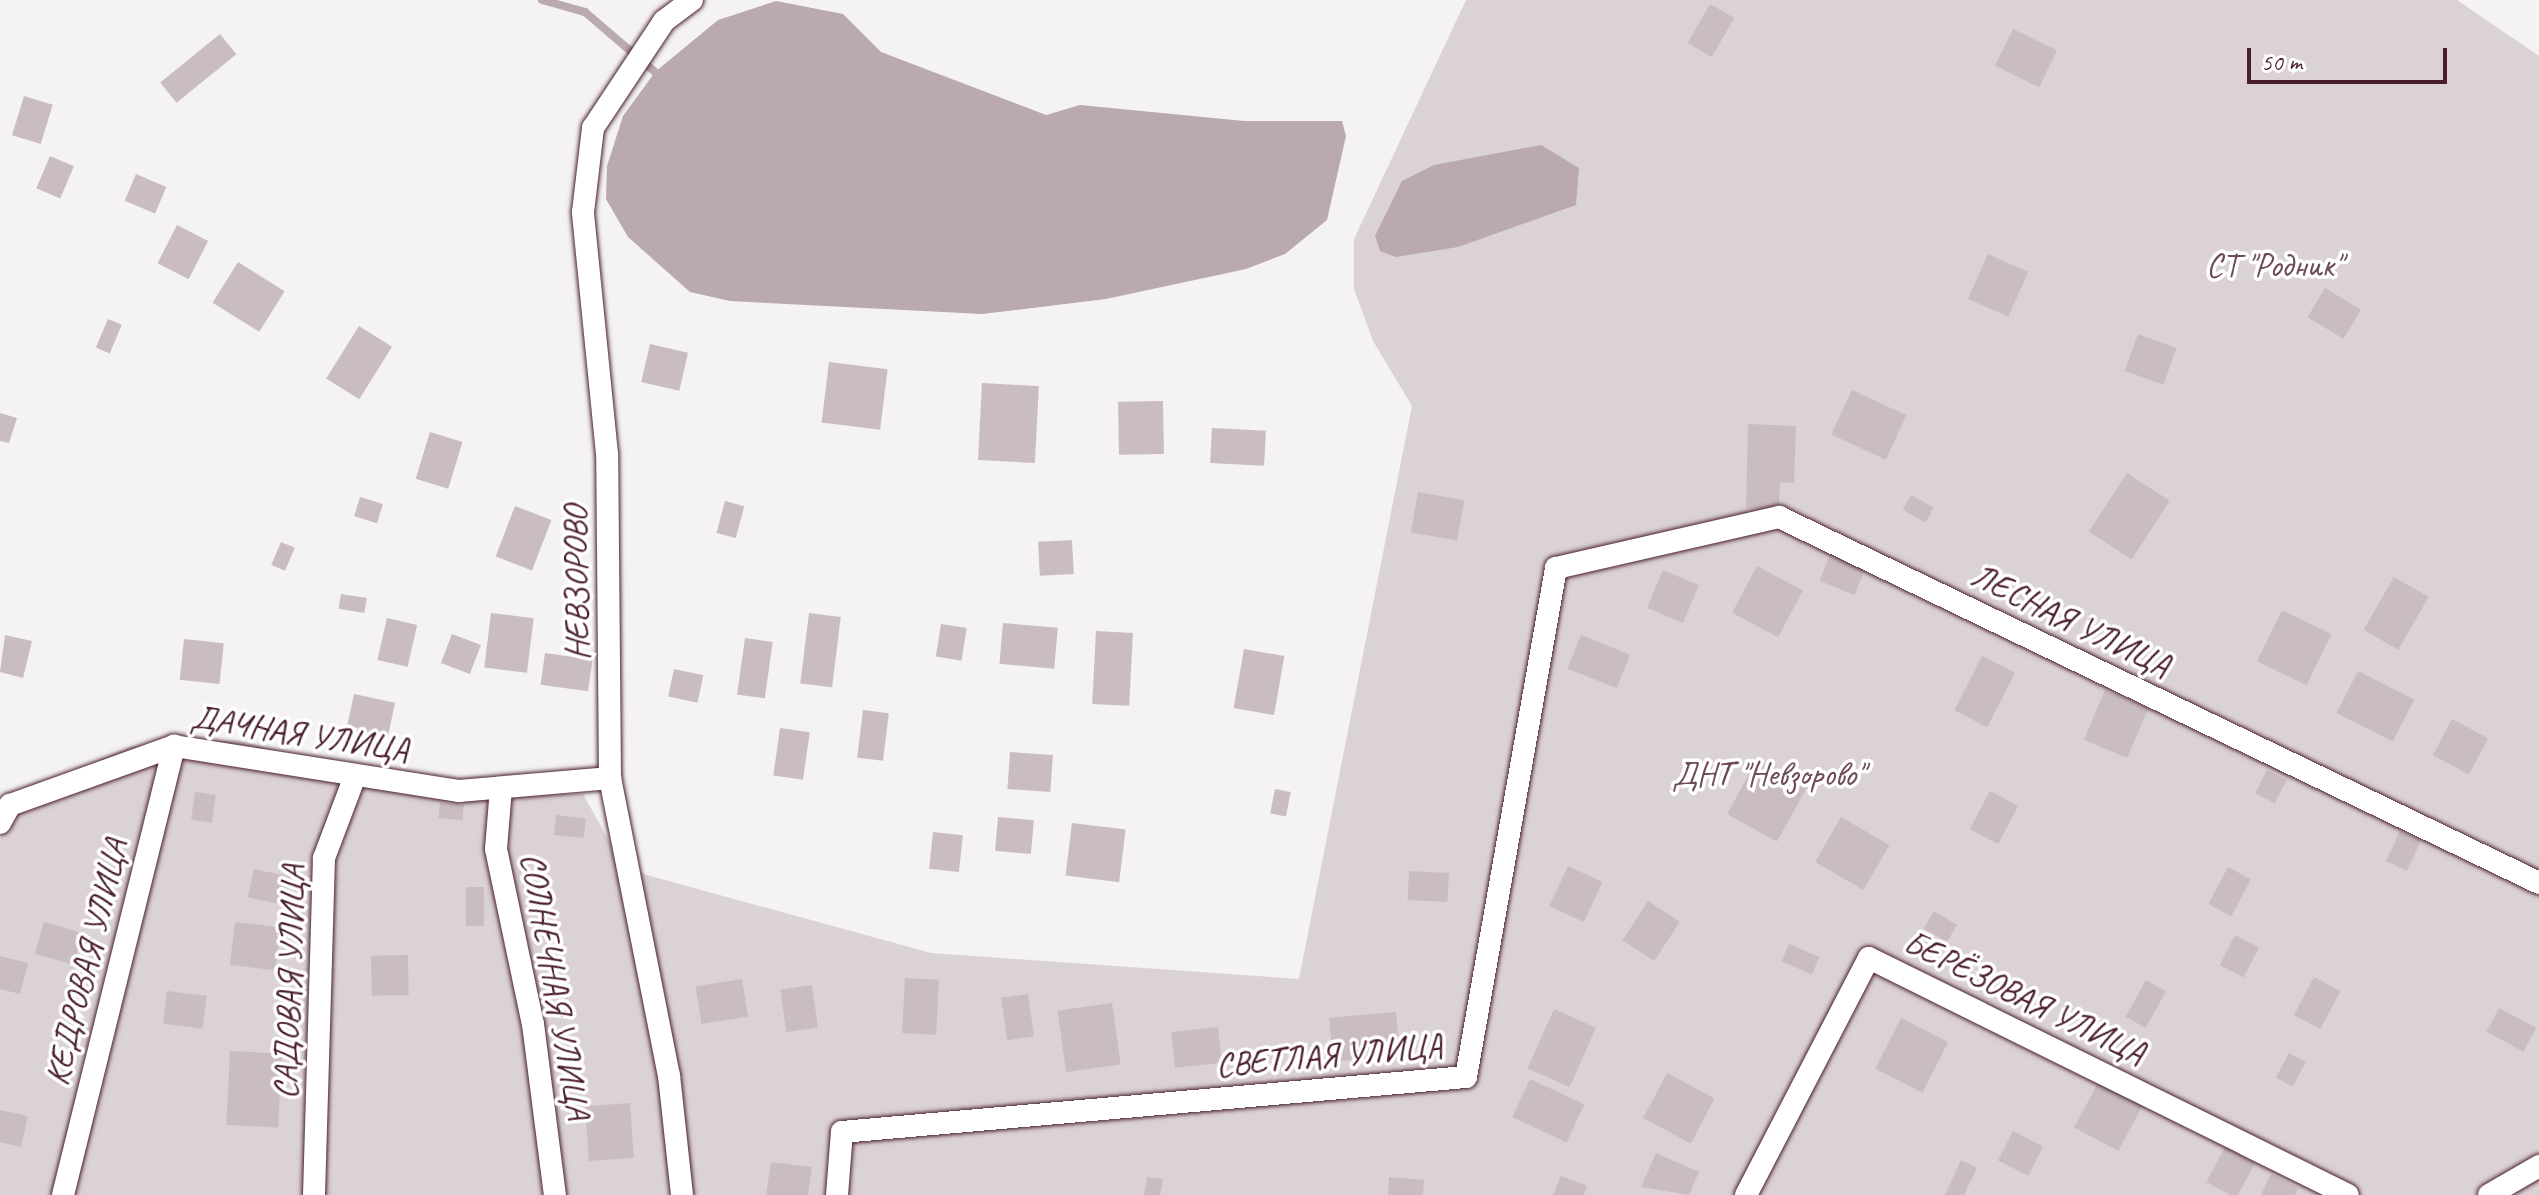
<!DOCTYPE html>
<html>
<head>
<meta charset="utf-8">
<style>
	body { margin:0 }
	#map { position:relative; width:2539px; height:1195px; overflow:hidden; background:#f4f2f2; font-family:Caveat,sans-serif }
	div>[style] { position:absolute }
	.green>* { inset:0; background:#dbd2d5 }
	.water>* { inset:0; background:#baa9ae }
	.stream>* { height:8px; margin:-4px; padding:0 4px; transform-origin:4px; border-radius:4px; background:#baa9ae }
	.building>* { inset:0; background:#cabdc1; transform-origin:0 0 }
	.roads { filter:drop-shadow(0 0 2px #4a1f2b) drop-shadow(0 0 2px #4a1f2b) }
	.street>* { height:22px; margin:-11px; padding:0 11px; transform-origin:11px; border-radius:11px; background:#fff }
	span { translate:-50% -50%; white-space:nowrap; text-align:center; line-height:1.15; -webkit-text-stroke:7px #fff; paint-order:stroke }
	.park-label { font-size:34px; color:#6e4c56 }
	.street-label { font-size:34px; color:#4a1f2b }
	.scale { position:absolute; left:2247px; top:48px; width:200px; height:36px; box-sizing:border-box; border:4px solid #4a1f2b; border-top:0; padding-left:10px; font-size:24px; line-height:28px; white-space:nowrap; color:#4a1f2b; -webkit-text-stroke:6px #fff; paint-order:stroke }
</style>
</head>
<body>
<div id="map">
	<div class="green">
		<div style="clip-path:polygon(1466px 0,2457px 0,2539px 56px,2539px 1195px,0 1195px,0 839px,29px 792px,131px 746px,238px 740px,433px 796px,583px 794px,625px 869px,931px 953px,1299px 979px,1412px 406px,1373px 341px,1354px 289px,1354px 239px)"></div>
	</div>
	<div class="water">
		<div style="clip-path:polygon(776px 1px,843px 14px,881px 52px,1046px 115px,1080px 105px,1244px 121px,1342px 121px,1346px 136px,1327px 220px,1285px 254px,1246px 269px,1106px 299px,982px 314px,730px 301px,690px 292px,628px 237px,606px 199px,607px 166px,623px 116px,655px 72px,718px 20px)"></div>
		<div style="clip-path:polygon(1541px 145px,1579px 168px,1576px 205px,1458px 247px,1396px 257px,1380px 251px,1375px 236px,1402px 181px,1434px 165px)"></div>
	</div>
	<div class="stream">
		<div style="left:542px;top:0;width:45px;rotate:15.6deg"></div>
		<div style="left:585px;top:12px;width:92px;rotate:40.6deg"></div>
	</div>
	<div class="building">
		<div style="left:1710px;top:4px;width:28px;height:45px;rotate:30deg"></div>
		<div style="left:2013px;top:29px;width:49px;height:41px;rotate:26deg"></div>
		<div style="left:220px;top:34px;width:26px;height:77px;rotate:51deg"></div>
		<div style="left:24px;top:96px;width:30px;height:41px;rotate:17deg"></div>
		<div style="left:50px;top:156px;width:26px;height:35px;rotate:23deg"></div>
		<div style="left:136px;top:174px;width:33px;height:29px;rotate:23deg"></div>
		<div style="left:177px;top:225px;width:35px;height:43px;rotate:27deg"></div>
		<div style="left:1988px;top:254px;width:44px;height:49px;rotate:24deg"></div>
		<div style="left:238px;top:262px;width:55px;height:48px;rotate:32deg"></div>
		<div style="left:2325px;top:288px;width:42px;height:34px;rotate:31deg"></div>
		<div style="left:108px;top:319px;width:15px;height:31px;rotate:23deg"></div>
		<div style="left:359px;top:326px;width:39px;height:62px;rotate:32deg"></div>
		<div style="left:2138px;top:334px;width:41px;height:39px;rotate:20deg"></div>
		<div style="left:650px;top:344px;width:39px;height:39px;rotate:13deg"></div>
		<div style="left:829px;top:362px;width:59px;height:61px;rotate:7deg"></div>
		<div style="left:982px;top:383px;width:57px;height:77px;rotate:3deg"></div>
		<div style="left:1852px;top:390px;width:60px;height:49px;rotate:25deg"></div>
		<div style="left:1163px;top:401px;width:53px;height:45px;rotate:89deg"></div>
		<div style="clip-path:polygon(0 413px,17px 418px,9px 443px,0 441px)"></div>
		<div style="clip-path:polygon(1748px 424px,1796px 426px,1794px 483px,1780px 482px,1779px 509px,1746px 508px)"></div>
		<div style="left:1212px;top:428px;width:54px;height:35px;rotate:3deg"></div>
		<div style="left:430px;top:432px;width:34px;height:49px;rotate:17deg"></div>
		<div style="left:2127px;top:473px;width:51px;height:70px;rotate:33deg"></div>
		<div style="left:1418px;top:492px;width:47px;height:41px;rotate:10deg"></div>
		<div style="left:1911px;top:495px;width:26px;height:17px;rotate:29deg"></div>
		<div style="left:360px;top:497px;width:24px;height:20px;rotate:17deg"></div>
		<div style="left:725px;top:501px;width:20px;height:33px;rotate:15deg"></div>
		<div style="left:515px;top:506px;width:39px;height:54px;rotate:21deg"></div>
		<div style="left:1072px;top:540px;width:34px;height:34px;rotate:87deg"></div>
		<div style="left:281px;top:542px;width:15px;height:25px;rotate:23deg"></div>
		<div style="left:1831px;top:552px;width:38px;height:31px;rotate:22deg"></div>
		<div style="left:1757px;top:566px;width:52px;height:53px;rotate:28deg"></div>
		<div style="left:1663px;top:570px;width:39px;height:41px;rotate:23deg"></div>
		<div style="left:2394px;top:577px;width:40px;height:61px;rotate:30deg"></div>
		<div style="left:341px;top:594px;width:26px;height:15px;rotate:9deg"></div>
		<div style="left:2282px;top:610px;width:55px;height:57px;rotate:26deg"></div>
		<div style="left:491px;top:613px;width:43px;height:55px;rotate:7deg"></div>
		<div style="left:809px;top:613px;width:32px;height:71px;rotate:7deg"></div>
		<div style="left:387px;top:618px;width:31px;height:43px;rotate:13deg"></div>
		<div style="left:1003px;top:623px;width:55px;height:41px;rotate:5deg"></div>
		<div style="left:941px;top:624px;width:26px;height:33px;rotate:9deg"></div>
		<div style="left:1096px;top:631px;width:37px;height:73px;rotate:3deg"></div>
		<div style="left:452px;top:634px;width:31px;height:31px;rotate:21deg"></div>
		<div style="clip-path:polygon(5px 635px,32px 641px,23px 678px,0 672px)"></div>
		<div style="left:1581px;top:635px;width:53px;height:36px;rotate:22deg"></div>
		<div style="left:745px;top:638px;width:28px;height:57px;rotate:8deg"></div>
		<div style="left:184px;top:639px;width:40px;height:41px;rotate:6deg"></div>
		<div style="left:1244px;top:649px;width:41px;height:60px;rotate:10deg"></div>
		<div style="left:545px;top:653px;width:48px;height:32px;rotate:8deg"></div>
		<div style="left:1982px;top:656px;width:37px;height:61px;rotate:27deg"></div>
		<div style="left:674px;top:669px;width:30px;height:28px;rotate:12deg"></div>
		<div style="left:2358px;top:671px;width:63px;height:47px;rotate:27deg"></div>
		<div style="left:2105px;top:690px;width:47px;height:54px;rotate:23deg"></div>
		<div style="left:354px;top:694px;width:42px;height:35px;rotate:12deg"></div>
		<div style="left:863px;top:710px;width:26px;height:48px;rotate:7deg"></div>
		<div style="left:2452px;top:719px;width:41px;height:41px;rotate:28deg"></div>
		<div style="left:780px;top:728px;width:30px;height:48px;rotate:8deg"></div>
		<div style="left:1010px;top:752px;width:43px;height:37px;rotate:4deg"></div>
		<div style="left:1758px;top:758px;width:57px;height:64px;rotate:29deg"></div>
		<div style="left:2267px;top:770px;width:22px;height:26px;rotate:27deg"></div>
		<div style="left:1275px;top:789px;width:16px;height:25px;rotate:11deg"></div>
		<div style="left:1990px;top:791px;width:32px;height:43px;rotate:28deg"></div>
		<div style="left:195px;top:792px;width:21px;height:28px;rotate:8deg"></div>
		<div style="left:440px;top:803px;width:24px;height:15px;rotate:5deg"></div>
		<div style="left:556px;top:815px;width:30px;height:20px;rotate:6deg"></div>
		<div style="left:998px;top:817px;width:36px;height:34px;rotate:5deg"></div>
		<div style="left:1841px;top:817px;width:56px;height:52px;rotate:30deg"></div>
		<div style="left:1072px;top:823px;width:54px;height:53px;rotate:7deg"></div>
		<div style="left:2400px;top:831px;width:23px;height:33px;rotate:25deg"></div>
		<div style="left:933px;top:832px;width:30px;height:37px;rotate:6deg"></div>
		<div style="left:1568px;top:866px;width:38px;height:44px;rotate:25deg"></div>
		<div style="left:2228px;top:867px;width:26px;height:42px;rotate:28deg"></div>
		<div style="left:254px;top:869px;width:38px;height:29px;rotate:12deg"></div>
		<div style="left:1409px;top:871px;width:40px;height:29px;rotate:3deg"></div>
		<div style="left:466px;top:887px;width:18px;height:39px"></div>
		<div style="left:1648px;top:901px;width:38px;height:47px;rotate:33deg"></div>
		<div style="left:1934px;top:911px;width:27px;height:20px;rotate:31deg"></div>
		<div style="left:44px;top:922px;width:41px;height:33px;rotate:16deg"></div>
		<div style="left:235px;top:922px;width:46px;height:43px;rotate:7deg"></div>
		<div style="left:2235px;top:935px;width:27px;height:34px;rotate:27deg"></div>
		<div style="left:1789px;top:944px;width:33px;height:19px;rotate:23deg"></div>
		<div style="left:408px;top:955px;width:40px;height:37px;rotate:89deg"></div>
		<div style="clip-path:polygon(0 956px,28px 963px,20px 994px,0 989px)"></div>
		<div style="left:2314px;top:977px;width:30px;height:43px;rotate:28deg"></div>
		<div style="left:905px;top:978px;width:34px;height:55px;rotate:3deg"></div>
		<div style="left:742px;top:979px;width:38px;height:47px;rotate:81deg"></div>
		<div style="left:2146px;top:980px;width:23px;height:42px;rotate:29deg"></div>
		<div style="left:812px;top:985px;width:43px;height:32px;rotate:82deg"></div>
		<div style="left:167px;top:991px;width:40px;height:33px;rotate:7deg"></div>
		<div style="left:1028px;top:994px;width:43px;height:27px;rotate:82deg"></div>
		<div style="left:1112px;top:1003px;width:62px;height:55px;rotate:82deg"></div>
		<div style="left:2499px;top:1008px;width:42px;height:27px;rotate:28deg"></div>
		<div style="left:1554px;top:1009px;width:46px;height:65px;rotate:24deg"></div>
		<div style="left:1396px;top:1012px;width:44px;height:67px;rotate:85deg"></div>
		<div style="left:1901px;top:1018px;width:53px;height:57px;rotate:27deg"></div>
		<div style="left:1218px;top:1027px;width:36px;height:47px;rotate:84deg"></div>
		<div style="left:230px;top:1051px;width:52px;height:74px;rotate:3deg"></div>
		<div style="left:2289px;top:1053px;width:19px;height:28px;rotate:28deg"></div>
		<div style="left:1667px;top:1073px;width:54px;height:51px;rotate:28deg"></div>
		<div style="left:1530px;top:1079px;width:60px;height:42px;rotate:25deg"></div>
		<div style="left:2100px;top:1079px;width:50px;height:55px;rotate:28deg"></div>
		<div style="left:630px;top:1103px;width:55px;height:45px;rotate:86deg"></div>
		<div style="clip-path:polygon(0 1110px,28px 1116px,21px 1147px,0 1142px)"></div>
		<div style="left:2013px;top:1131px;width:34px;height:33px;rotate:27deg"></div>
		<div style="left:2225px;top:1147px;width:34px;height:40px;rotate:28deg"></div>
		<div style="clip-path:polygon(1656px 1153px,1699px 1172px,1689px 1195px,1641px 1187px)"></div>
		<div style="clip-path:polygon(1961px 1160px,1977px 1168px,1964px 1195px,1945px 1195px)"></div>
		<div style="clip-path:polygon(771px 1162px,812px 1167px,808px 1195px,766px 1195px)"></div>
		<div style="clip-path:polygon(2271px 1174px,2298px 1188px,2295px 1195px,2261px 1195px)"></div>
		<div style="clip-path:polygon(1561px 1176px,1587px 1186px,1584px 1195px,1553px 1195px)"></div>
		<div style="clip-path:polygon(1147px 1177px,1163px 1179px,1160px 1195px,1144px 1195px)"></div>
		<div style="clip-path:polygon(1389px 1177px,1424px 1180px,1423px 1195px,1388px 1195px)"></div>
	</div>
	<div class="roads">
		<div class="street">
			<div style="left:501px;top:788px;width:61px;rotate:94.7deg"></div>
			<div style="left:496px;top:849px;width:179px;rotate:78.1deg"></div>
			<div style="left:533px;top:1024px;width:172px;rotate:82.7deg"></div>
			<div style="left:0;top:823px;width:21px;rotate:-61deg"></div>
			<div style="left:10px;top:805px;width:174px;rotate:-19.8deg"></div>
			<div style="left:174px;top:746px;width:289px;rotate:9deg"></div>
			<div style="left:459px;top:791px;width:152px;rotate:-4.9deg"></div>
			<div style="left:63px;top:1195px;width:463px;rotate:-76.1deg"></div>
			<div style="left:314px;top:1195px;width:337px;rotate:-88.3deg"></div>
			<div style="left:324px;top:858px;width:88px;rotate:-69.3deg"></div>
			<div style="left:682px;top:1195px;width:120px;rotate:-96.2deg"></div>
			<div style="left:669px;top:1076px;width:304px;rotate:-101.2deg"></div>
			<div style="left:610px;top:778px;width:324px;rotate:-90.5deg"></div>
			<div style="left:607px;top:454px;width:243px;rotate:-95.7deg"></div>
			<div style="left:583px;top:212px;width:85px;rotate:-83.2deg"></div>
			<div style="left:593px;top:128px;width:128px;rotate:-56.4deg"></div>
			<div style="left:664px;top:21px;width:35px;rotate:-37deg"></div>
			<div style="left:837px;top:1195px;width:63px;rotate:-85.5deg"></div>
			<div style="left:842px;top:1132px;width:626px;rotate:-5.04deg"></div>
			<div style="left:1466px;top:1077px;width:517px;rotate:-79.97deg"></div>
			<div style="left:1556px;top:568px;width:229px;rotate:-12.9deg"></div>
			<div style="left:1779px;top:517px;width:844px;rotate:25.71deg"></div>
			<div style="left:1746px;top:1195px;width:267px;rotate:-62.6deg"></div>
			<div style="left:1869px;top:958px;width:534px;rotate:26.33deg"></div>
			<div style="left:2489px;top:1195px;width:58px;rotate:-30.1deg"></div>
		</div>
	</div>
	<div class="park-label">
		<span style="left:2274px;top:265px">СТ "Родник"</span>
		<span style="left:1768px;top:774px">ДНТ "Невзорово"</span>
	</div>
	<div class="street-label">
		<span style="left:576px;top:583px;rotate:-91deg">НЕВЗОРОВО</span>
		<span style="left:2071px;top:620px;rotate:26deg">ЛЕСНАЯ УЛИЦА</span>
		<span style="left:300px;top:733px;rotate:9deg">ДАЧНАЯ УЛИЦА</span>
		<span style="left:86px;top:962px;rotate:-76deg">КЕДРОВАЯ УЛИЦА</span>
		<span style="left:289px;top:982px;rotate:-88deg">САДОВАЯ УЛИЦА</span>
		<span style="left:556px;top:986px;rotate:80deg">СОЛНЕЧНАЯ УЛИЦА</span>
		<span style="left:2025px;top:997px;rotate:26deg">БЕРЁЗОВАЯ УЛИЦА</span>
		<span style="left:1329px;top:1055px;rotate:-5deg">СВЕТЛАЯ УЛИЦА</span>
	</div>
	<div class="scale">50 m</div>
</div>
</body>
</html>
